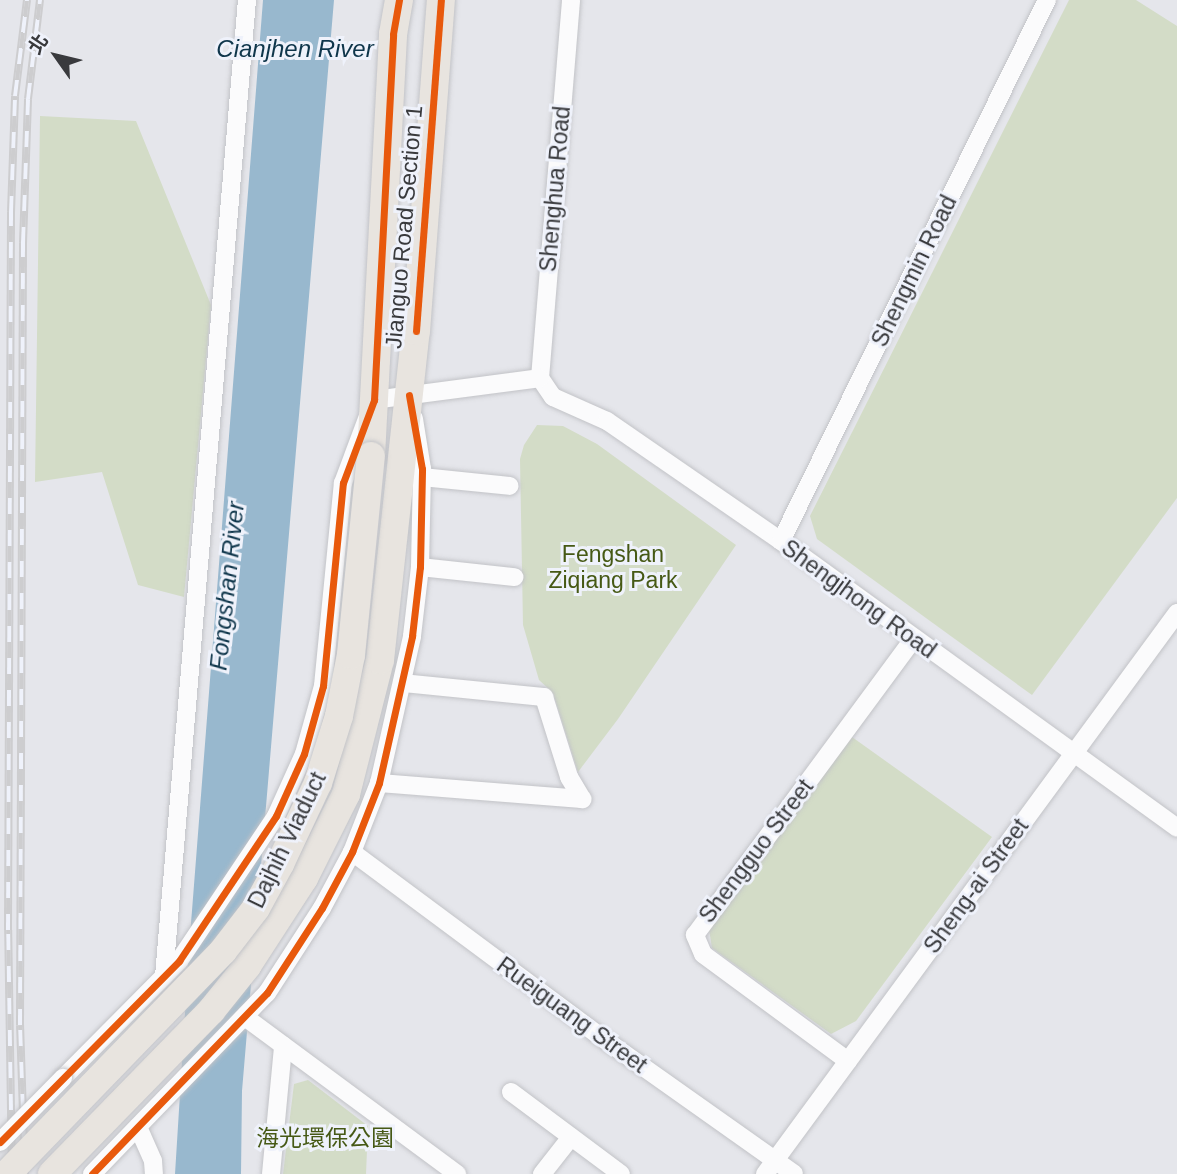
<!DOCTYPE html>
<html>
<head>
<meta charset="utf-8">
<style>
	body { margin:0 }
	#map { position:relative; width:1177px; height:1174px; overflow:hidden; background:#e5e6eb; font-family:Helvetica,"Noto Sans TC",sans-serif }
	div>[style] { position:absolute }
	.green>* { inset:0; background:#d3dcc7 }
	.water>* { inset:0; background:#98b8ce }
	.roads { filter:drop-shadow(0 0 2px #c2c3c7) drop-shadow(0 0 2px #c2c3c7) }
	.minor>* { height:18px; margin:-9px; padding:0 9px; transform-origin:9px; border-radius:9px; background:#fbfbfc }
	.primary>* { height:28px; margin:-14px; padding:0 14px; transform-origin:14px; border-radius:14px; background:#e8e4df }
	.rail>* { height:8px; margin-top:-4px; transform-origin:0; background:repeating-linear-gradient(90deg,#eff2fb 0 16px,#cdcdcf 0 32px); box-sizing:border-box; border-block:2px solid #cdcdcf }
	.bridges { filter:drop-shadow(0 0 2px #c2c3c7) drop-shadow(0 0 2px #c2c3c7) }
	.minor-bridge>* { height:18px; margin:-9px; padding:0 9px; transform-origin:9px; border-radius:9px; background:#fbfbfc }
	.primary-bridge>* { height:28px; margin:-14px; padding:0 14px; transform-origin:14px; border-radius:14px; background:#e8e4df }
	.cycleway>* { height:7px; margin:-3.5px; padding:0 3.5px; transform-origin:3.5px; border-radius:3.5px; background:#e8590c }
	span { translate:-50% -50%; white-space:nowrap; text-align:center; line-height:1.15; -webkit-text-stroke:6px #eff2fb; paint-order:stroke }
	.street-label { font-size:23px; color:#393a3d }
	.park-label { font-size:23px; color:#465915 }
	.water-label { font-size:24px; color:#0f364b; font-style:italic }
	.north { position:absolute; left:21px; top:21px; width:70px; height:70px; -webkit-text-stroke:5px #eff2fb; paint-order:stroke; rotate:304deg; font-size:19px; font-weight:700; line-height:28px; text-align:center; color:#393a3d }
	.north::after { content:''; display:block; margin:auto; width:24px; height:32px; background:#393a3d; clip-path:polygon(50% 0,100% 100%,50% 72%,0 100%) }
</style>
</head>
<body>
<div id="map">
	<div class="green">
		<div style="clip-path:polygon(1069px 0,1136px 0,1177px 26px,1177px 498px,1032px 695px,817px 539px,810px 516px)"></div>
		<div style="clip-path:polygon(40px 116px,136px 121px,211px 305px,184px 597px,138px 585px,102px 472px,35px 482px)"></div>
		<div style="clip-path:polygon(537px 425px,563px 426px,597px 444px,736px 545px,618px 719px,578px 772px,553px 693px,539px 680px,523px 625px,520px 459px,524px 445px)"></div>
		<div style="clip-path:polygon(852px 737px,992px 837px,856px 1021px,831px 1034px,712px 948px,709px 929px)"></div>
		<div style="clip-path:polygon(308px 1080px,368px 1126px,366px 1174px,283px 1174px,294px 1084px)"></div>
	</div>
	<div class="water">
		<div style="clip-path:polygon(263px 0,334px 0,242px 1091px,241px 1174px,175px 1174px,189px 949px)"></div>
	</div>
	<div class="roads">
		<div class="minor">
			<div style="left:540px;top:378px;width:23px;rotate:56deg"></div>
			<div style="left:553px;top:397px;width:59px;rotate:24deg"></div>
			<div style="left:607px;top:421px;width:211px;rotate:34.6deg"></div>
			<div style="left:781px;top:541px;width:489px;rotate:35.9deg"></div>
			<div style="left:540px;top:378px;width:379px;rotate:-85.3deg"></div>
			<div style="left:422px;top:477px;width:88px;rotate:5.8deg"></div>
			<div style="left:781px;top:541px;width:603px;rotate:-63.82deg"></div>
			<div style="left:420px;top:567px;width:95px;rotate:6.1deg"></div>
			<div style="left:403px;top:683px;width:142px;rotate:5.7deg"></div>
			<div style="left:544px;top:697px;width:84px;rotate:72.6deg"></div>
			<div style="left:569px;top:777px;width:26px;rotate:59deg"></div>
			<div style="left:379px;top:783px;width:204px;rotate:4.5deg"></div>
			<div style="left:352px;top:852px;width:307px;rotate:36.6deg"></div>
			<div style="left:598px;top:1035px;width:240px;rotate:35.3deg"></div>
			<div style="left:164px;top:976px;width:980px;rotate:-85.14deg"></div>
			<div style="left:245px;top:1017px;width:264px;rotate:36.5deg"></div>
			<div style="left:848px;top:1061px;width:180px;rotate:-143.6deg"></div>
			<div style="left:703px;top:954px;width:21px;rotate:-113deg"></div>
			<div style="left:695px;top:935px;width:368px;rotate:-53.6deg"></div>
			<div style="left:63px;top:1078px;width:165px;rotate:-45.2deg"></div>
			<div style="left:179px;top:961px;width:174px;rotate:-56.2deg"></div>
			<div style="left:276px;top:816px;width:68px;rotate:-65.7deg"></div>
			<div style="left:304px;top:754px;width:71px;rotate:-74.4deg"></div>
			<div style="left:323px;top:686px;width:204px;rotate:-84.4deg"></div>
			<div style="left:343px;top:483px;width:89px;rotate:-69.5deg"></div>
			<div style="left:374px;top:400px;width:167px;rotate:-7.5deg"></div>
			<div style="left:511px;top:1092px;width:137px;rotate:36.7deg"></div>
			<div style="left:138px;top:1127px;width:37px;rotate:66deg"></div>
			<div style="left:153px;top:1161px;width:13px;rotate:86deg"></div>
			<div style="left:92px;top:1174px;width:252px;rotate:-46deg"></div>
			<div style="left:267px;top:993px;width:101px;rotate:-57.1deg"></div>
			<div style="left:322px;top:908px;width:64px;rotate:-61.8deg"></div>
			<div style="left:352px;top:852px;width:74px;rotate:-68.6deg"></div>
			<div style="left:379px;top:783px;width:151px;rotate:-77.3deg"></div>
			<div style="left:412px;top:636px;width:69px;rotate:-83.4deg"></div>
			<div style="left:420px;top:567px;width:98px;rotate:-88.8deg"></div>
			<div style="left:422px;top:469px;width:51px;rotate:-99.1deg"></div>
			<div style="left:271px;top:1174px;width:129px;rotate:-84.6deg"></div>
			<div style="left:542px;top:1174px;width:47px;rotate:-51.9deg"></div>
			<div style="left:765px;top:1174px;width:696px;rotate:-53.71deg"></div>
		</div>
		<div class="primary">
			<div style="left:371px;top:456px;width:423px;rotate:-87deg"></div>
			<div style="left:393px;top:34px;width:35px;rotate:-80deg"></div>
			<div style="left:52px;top:1174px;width:228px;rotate:-45.7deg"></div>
			<div style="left:211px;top:1011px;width:58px;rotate:-51.3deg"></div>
			<div style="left:247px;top:966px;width:105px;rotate:-57.1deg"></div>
			<div style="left:304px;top:878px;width:94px;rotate:-63.4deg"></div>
			<div style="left:346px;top:794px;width:138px;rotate:-75.8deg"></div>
			<div style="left:380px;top:660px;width:331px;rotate:-83.8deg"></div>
			<div style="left:416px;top:331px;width:332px;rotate:-85.7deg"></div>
		</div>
	</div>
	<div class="rail">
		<div style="left:12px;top:1174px;width:244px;rotate:-90.9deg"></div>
		<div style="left:8px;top:930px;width:718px;rotate:-89.76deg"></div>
		<div style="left:11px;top:212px;width:116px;rotate:-88deg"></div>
		<div style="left:15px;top:96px;width:97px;rotate:-82.9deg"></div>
		<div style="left:25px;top:1174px;width:149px;rotate:-91.9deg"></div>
		<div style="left:20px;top:1025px;width:782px;rotate:-89.78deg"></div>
		<div style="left:23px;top:243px;width:144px;rotate:-88deg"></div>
		<div style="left:28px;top:99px;width:100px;rotate:-83.1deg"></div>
	</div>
	<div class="bridges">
		<div class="minor-bridge">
			<div style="left:0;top:1142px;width:90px;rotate:-45.5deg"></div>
		</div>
		<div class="primary-bridge">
			<div style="left:7px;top:1174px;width:310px;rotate:-45.9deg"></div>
			<div style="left:223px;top:951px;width:54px;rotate:-52.5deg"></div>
			<div style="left:256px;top:908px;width:50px;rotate:-61.4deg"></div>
			<div style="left:280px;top:864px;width:89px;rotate:-64.9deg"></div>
			<div style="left:318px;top:783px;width:70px;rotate:-72.6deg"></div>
			<div style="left:339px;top:716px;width:62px;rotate:-78.9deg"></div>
			<div style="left:351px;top:655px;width:200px;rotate:-84.3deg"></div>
		</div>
	</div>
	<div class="cycleway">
		<div style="left:416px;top:331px;width:332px;rotate:-85.7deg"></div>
		<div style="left:0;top:1142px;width:255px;rotate:-45.3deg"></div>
		<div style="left:179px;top:961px;width:174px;rotate:-56.2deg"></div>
		<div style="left:276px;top:816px;width:68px;rotate:-65.7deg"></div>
		<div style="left:304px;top:754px;width:71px;rotate:-74.4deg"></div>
		<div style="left:323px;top:686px;width:204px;rotate:-84.4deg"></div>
		<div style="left:343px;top:483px;width:89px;rotate:-69.5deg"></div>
		<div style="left:374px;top:400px;width:366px;rotate:-87deg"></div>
		<div style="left:393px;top:34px;width:35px;rotate:-80deg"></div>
		<div style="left:92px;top:1174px;width:252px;rotate:-46deg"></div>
		<div style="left:267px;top:993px;width:101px;rotate:-57.1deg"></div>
		<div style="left:322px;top:908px;width:64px;rotate:-61.8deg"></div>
		<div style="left:352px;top:852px;width:74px;rotate:-68.6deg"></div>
		<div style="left:379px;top:783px;width:151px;rotate:-77.3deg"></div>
		<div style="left:412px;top:636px;width:69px;rotate:-83.4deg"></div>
		<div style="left:420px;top:567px;width:98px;rotate:-88.8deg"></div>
		<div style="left:422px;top:469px;width:75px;rotate:-100deg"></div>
	</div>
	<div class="street-label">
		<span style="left:555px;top:189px;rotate:-85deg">Shenghua Road</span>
		<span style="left:404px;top:227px;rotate:-85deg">Jianguo Road Section 1</span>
		<span style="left:914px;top:271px;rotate:-64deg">Shengmin Road</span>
		<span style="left:859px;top:599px;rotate:36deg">Shengjhong Road</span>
		<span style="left:287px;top:840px;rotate:-64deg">Dajhih Viaduct</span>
		<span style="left:756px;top:851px;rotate:-53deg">Shengguo Street</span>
		<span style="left:976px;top:886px;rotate:-54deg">Sheng-ai Street</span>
		<span style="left:572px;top:1015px;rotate:36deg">Rueiguang Street</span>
	</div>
	<div class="park-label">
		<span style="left:613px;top:567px">Fengshan<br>Ziqiang Park</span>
		<span style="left:325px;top:1138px">海光環保公園</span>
	</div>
	<div class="water-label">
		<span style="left:295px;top:49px">Cianjhen River</span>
		<span style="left:227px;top:586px;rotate:-84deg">Fongshan River</span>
	</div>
	<div class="north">北</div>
</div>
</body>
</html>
